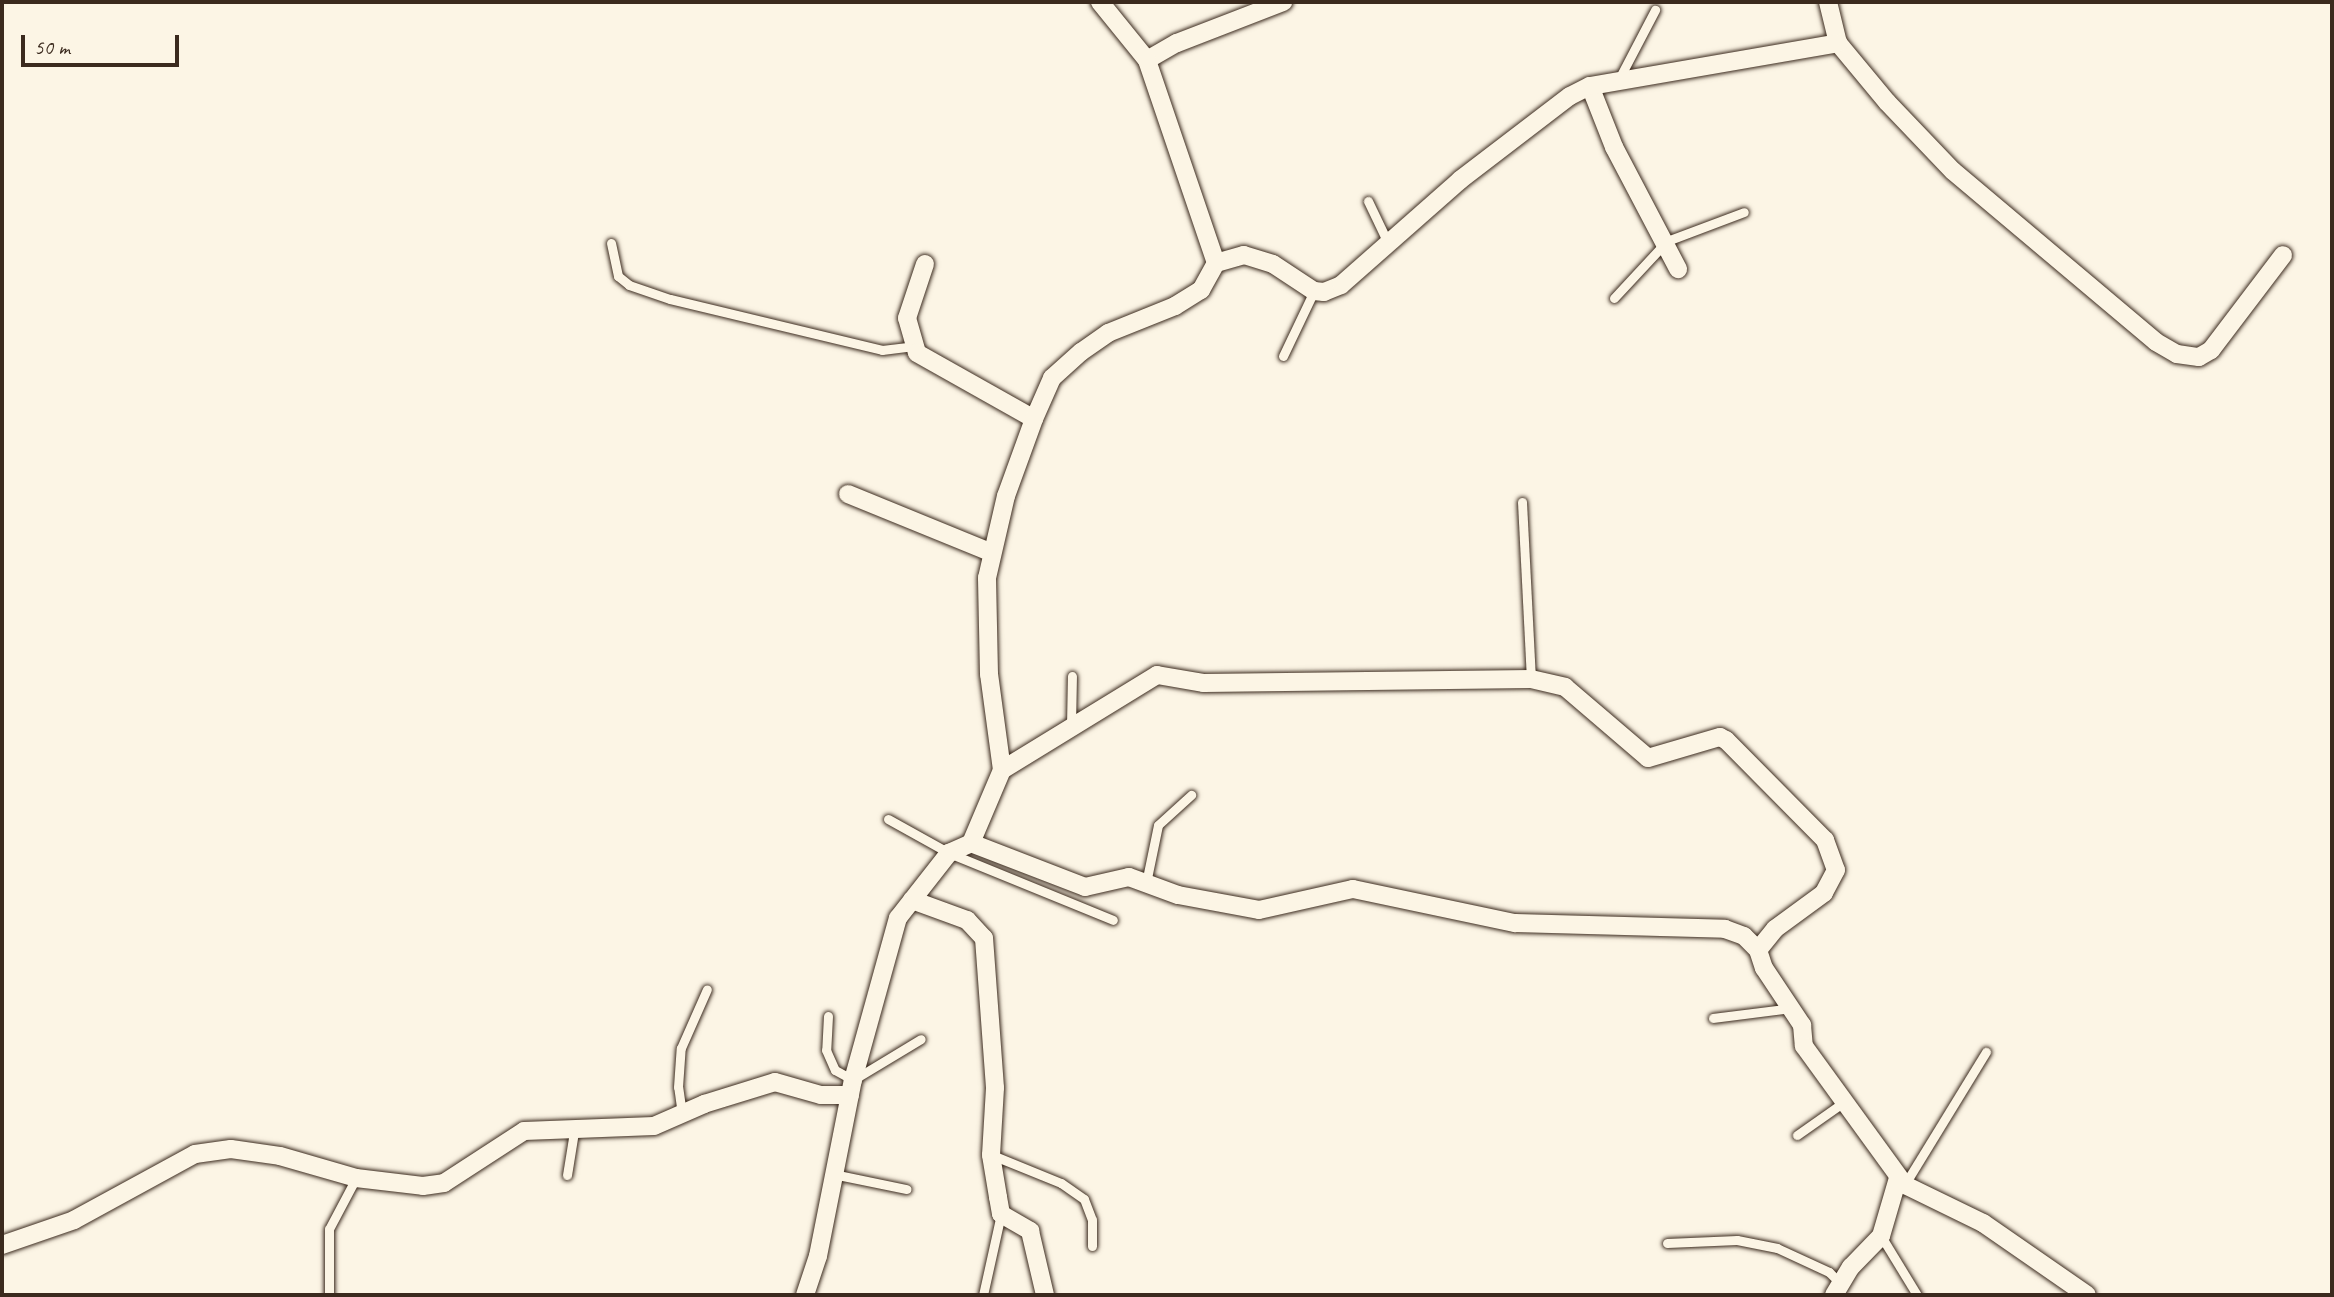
<!DOCTYPE html>
<html>
<head>
<meta charset="utf-8">
<style>
	body { margin:0 }
	#map { position:relative; width:2334px; height:1297px; overflow:hidden; background:#fcf5e5; font-family:Caveat,sans-serif }
	div>[style] { position:absolute }
	.roads { filter:drop-shadow(0 0 2px #3b2a1e) drop-shadow(0 0 2px #3b2a1e) }
	.lane>* { height:9px; margin:-4.5px; padding:0 4.5px; transform-origin:4.5px; border-radius:4.5px; background:#fcf5e5 }
	.street>* { height:18px; margin:-9px; padding:0 9px; transform-origin:9px; border-radius:9px; background:#fcf5e5 }
	span { translate:-50% -50%; white-space:nowrap; text-align:center; line-height:1.15; -webkit-text-stroke:5px #fcf5e5; paint-order:stroke }
	.frame { position:absolute; inset:0; border:4px solid #3b2a1e; pointer-events:none }
	.scale { position:absolute; left:21px; top:35px; width:158px; height:32px; box-sizing:border-box; border:4px solid #3b2a1e; border-top:0; padding-left:9px; font-size:21px; line-height:24px; white-space:nowrap; color:#3b2a1e; -webkit-text-stroke:5px #fcf5e5; paint-order:stroke }
</style>
</head>
<body>
<div id="map">
	<div class="roads">
		<div class="lane">
			<div style="left:1620px;top:77px;width:76px;rotate:-62.4deg"></div>
			<div style="left:1368px;top:201px;width:47px;rotate:64.5deg"></div>
			<div style="left:611px;top:243px;width:34px;rotate:78deg"></div>
			<div style="left:618px;top:276px;width:14px;rotate:39deg"></div>
			<div style="left:629px;top:285px;width:43px;rotate:18.9deg"></div>
			<div style="left:670px;top:299px;width:218px;rotate:13.5deg"></div>
			<div style="left:882px;top:350px;width:32px;rotate:-7deg"></div>
			<div style="left:1614px;top:298px;width:78px;rotate:-47.1deg"></div>
			<div style="left:1667px;top:241px;width:82px;rotate:-20.6deg"></div>
			<div style="left:1283px;top:356px;width:72px;rotate:-64.5deg"></div>
			<div style="left:1522px;top:502px;width:177px;rotate:87.1deg"></div>
			<div style="left:1071px;top:726px;width:50px;rotate:-88.9deg"></div>
			<div style="left:888px;top:819px;width:70px;rotate:29.1deg"></div>
			<div style="left:949px;top:853px;width:177px;rotate:22.2deg"></div>
			<div style="left:1146px;top:883px;width:59px;rotate:-78.3deg"></div>
			<div style="left:1158px;top:825px;width:45px;rotate:-42.3deg"></div>
			<div style="left:828px;top:1016px;width:34px;rotate:93deg"></div>
			<div style="left:826px;top:1050px;width:22px;rotate:66deg"></div>
			<div style="left:835px;top:1070px;width:21px;rotate:29deg"></div>
			<div style="left:853px;top:1080px;width:79px;rotate:-31.1deg"></div>
			<div style="left:1713px;top:1018px;width:80px;rotate:-7.2deg"></div>
			<div style="left:682px;top:1114px;width:27px;rotate:-98deg"></div>
			<div style="left:678px;top:1087px;width:39px;rotate:-86deg"></div>
			<div style="left:681px;top:1048px;width:64px;rotate:-66.2deg"></div>
			<div style="left:1797px;top:1135px;width:57px;rotate:-35.1deg"></div>
			<div style="left:992px;top:1155px;width:74px;rotate:22.1deg"></div>
			<div style="left:1061px;top:1183px;width:28px;rotate:35deg"></div>
			<div style="left:1084px;top:1199px;width:22px;rotate:69deg"></div>
			<div style="left:1092px;top:1220px;width:26px;rotate:90deg"></div>
			<div style="left:833px;top:1174px;width:75px;rotate:11.6deg"></div>
			<div style="left:567px;top:1175px;width:44px;rotate:-80.8deg"></div>
			<div style="left:1905px;top:1184px;width:155px;rotate:-58.5deg"></div>
			<div style="left:1881px;top:1236px;width:69px;rotate:58.6deg"></div>
			<div style="left:1667px;top:1243px;width:70px;rotate:-2.5deg"></div>
			<div style="left:1737px;top:1240px;width:41px;rotate:11.3deg"></div>
			<div style="left:1777px;top:1248px;width:57px;rotate:24.8deg"></div>
			<div style="left:1829px;top:1272px;width:16px;rotate:45deg"></div>
			<div style="left:329px;top:1295px;width:66px;rotate:-90deg"></div>
			<div style="left:329px;top:1229px;width:58px;rotate:-62.1deg"></div>
			<div style="left:983px;top:1295px;width:83px;rotate:-77.5deg"></div>
		</div>
		<div class="street">
			<div style="left:1828px;top:2px;width:42px;rotate:76.3deg"></div>
			<div style="left:1838px;top:43px;width:77px;rotate:50.3deg"></div>
			<div style="left:1887px;top:102px;width:95px;rotate:46.3deg"></div>
			<div style="left:1953px;top:171px;width:265px;rotate:40.1deg"></div>
			<div style="left:2156px;top:342px;width:24px;rotate:30deg"></div>
			<div style="left:2177px;top:354px;width:22px;rotate:8deg"></div>
			<div style="left:2199px;top:357px;width:14px;rotate:-30deg"></div>
			<div style="left:2211px;top:350px;width:119px;rotate:-52.8deg"></div>
			<div style="left:1147px;top:60px;width:34px;rotate:-30deg"></div>
			<div style="left:1177px;top:43px;width:114px;rotate:-21.1deg"></div>
			<div style="left:1590px;top:86px;width:66px;rotate:68.5deg"></div>
			<div style="left:1614px;top:147px;width:138px;rotate:62.3deg"></div>
			<div style="left:1216px;top:263px;width:29px;rotate:-16deg"></div>
			<div style="left:1244px;top:255px;width:30px;rotate:17deg"></div>
			<div style="left:1273px;top:264px;width:49px;rotate:33.4deg"></div>
			<div style="left:1314px;top:291px;width:10px;rotate:6deg"></div>
			<div style="left:1324px;top:292px;width:18px;rotate:-22deg"></div>
			<div style="left:1341px;top:285px;width:159px;rotate:-41.4deg"></div>
			<div style="left:1460px;top:180px;width:138px;rotate:-37.4deg"></div>
			<div style="left:1570px;top:96px;width:22px;rotate:-27deg"></div>
			<div style="left:1590px;top:86px;width:252px;rotate:-9.8deg"></div>
			<div style="left:925px;top:264px;width:57px;rotate:108.4deg"></div>
			<div style="left:907px;top:318px;width:36px;rotate:74deg"></div>
			<div style="left:917px;top:353px;width:134px;rotate:29.4deg"></div>
			<div style="left:848px;top:494px;width:153px;rotate:22.2deg"></div>
			<div style="left:1002px;top:770px;width:182px;rotate:-31.5deg"></div>
			<div style="left:1157px;top:675px;width:48px;rotate:9.7deg"></div>
			<div style="left:1204px;top:683px;width:327px;rotate:-0.7deg"></div>
			<div style="left:1531px;top:679px;width:35px;rotate:13deg"></div>
			<div style="left:1565px;top:687px;width:109px;rotate:40.5deg"></div>
			<div style="left:1648px;top:758px;width:75px;rotate:-16.3deg"></div>
			<div style="left:1720px;top:737px;width:7px;rotate:27deg"></div>
			<div style="left:1726px;top:740px;width:141px;rotate:45.3deg"></div>
			<div style="left:1825px;top:840px;width:32px;rotate:70deg"></div>
			<div style="left:1836px;top:870px;width:26px;rotate:118deg"></div>
			<div style="left:1824px;top:893px;width:61px;rotate:143.7deg"></div>
			<div style="left:1775px;top:929px;width:27px;rotate:129deg"></div>
			<div style="left:1758px;top:950px;width:19px;rotate:72deg"></div>
			<div style="left:1764px;top:968px;width:69px;rotate:56.3deg"></div>
			<div style="left:1802px;top:1025px;width:21px;rotate:85deg"></div>
			<div style="left:1804px;top:1046px;width:172px;rotate:54deg"></div>
			<div style="left:1905px;top:1185px;width:87px;rotate:26deg"></div>
			<div style="left:1983px;top:1223px;width:126px;rotate:34.7deg"></div>
			<div style="left:971px;top:843px;width:122px;rotate:21.1deg"></div>
			<div style="left:1085px;top:887px;width:45px;rotate:-12.8deg"></div>
			<div style="left:1129px;top:877px;width:52px;rotate:20.2deg"></div>
			<div style="left:1178px;top:895px;width:82px;rotate:10.5deg"></div>
			<div style="left:1259px;top:910px;width:96px;rotate:-12.6deg"></div>
			<div style="left:1353px;top:889px;width:166px;rotate:11.9deg"></div>
			<div style="left:1515px;top:923px;width:210px;rotate:1.6deg"></div>
			<div style="left:1725px;top:929px;width:20px;rotate:20deg"></div>
			<div style="left:1744px;top:936px;width:20px;rotate:45deg"></div>
			<div style="left:912px;top:900px;width:59px;rotate:20deg"></div>
			<div style="left:967px;top:920px;width:25px;rotate:47deg"></div>
			<div style="left:984px;top:938px;width:150px;rotate:85.8deg"></div>
			<div style="left:995px;top:1088px;width:67px;rotate:93.4deg"></div>
			<div style="left:991px;top:1155px;width:43px;rotate:80.5deg"></div>
			<div style="left:998px;top:1197px;width:17px;rotate:80deg"></div>
			<div style="left:1001px;top:1214px;width:34px;rotate:30deg"></div>
			<div style="left:1030px;top:1231px;width:66px;rotate:76.8deg"></div>
			<div style="left:2px;top:1245px;width:76px;rotate:-19.1deg"></div>
			<div style="left:74px;top:1220px;width:138px;rotate:-28.6deg"></div>
			<div style="left:195px;top:1154px;width:36px;rotate:-8deg"></div>
			<div style="left:231px;top:1149px;width:49px;rotate:8.1deg"></div>
			<div style="left:280px;top:1156px;width:79px;rotate:16.1deg"></div>
			<div style="left:356px;top:1178px;width:67px;rotate:6.8deg"></div>
			<div style="left:423px;top:1186px;width:21px;rotate:-8deg"></div>
			<div style="left:444px;top:1183px;width:95px;rotate:-33deg"></div>
			<div style="left:524px;top:1131px;width:130px;rotate:-2.2deg"></div>
			<div style="left:654px;top:1126px;width:55px;rotate:-23.7deg"></div>
			<div style="left:704px;top:1104px;width:74px;rotate:-17.2deg"></div>
			<div style="left:775px;top:1082px;width:48px;rotate:15.8deg"></div>
			<div style="left:821px;top:1095px;width:29px"></div>
			<div style="left:805px;top:1295px;width:41px;rotate:-71.6deg"></div>
			<div style="left:818px;top:1256px;width:179px;rotate:-78.8deg"></div>
			<div style="left:853px;top:1080px;width:168px;rotate:-74.5deg"></div>
			<div style="left:898px;top:918px;width:83px;rotate:-51.9deg"></div>
			<div style="left:949px;top:853px;width:24px;rotate:-24deg"></div>
			<div style="left:971px;top:843px;width:79px;rotate:-67deg"></div>
			<div style="left:1002px;top:770px;width:97px;rotate:-97.7deg"></div>
			<div style="left:989px;top:674px;width:96px;rotate:-91.2deg"></div>
			<div style="left:987px;top:578px;width:84px;rotate:-77deg"></div>
			<div style="left:1006px;top:496px;width:82px;rotate:-70deg"></div>
			<div style="left:1034px;top:419px;width:45px;rotate:-66.3deg"></div>
			<div style="left:1052px;top:378px;width:39px;rotate:-42deg"></div>
			<div style="left:1081px;top:352px;width:33px;rotate:-35deg"></div>
			<div style="left:1108px;top:333px;width:72px;rotate:-21.9deg"></div>
			<div style="left:1175px;top:306px;width:31px;rotate:-32deg"></div>
			<div style="left:1201px;top:290px;width:31px;rotate:-61deg"></div>
			<div style="left:1216px;top:263px;width:214px;rotate:-108.8deg"></div>
			<div style="left:1147px;top:60px;width:75px;rotate:-129deg"></div>
			<div style="left:1834px;top:1295px;width:33px;rotate:-59deg"></div>
			<div style="left:1851px;top:1267px;width:43px;rotate:-45.9deg"></div>
			<div style="left:1881px;top:1236px;width:60px;rotate:-73.7deg"></div>
		</div>
	</div>
	<div class="frame"></div>
	<div class="scale">50 m</div>
</div>
</body>
</html>
